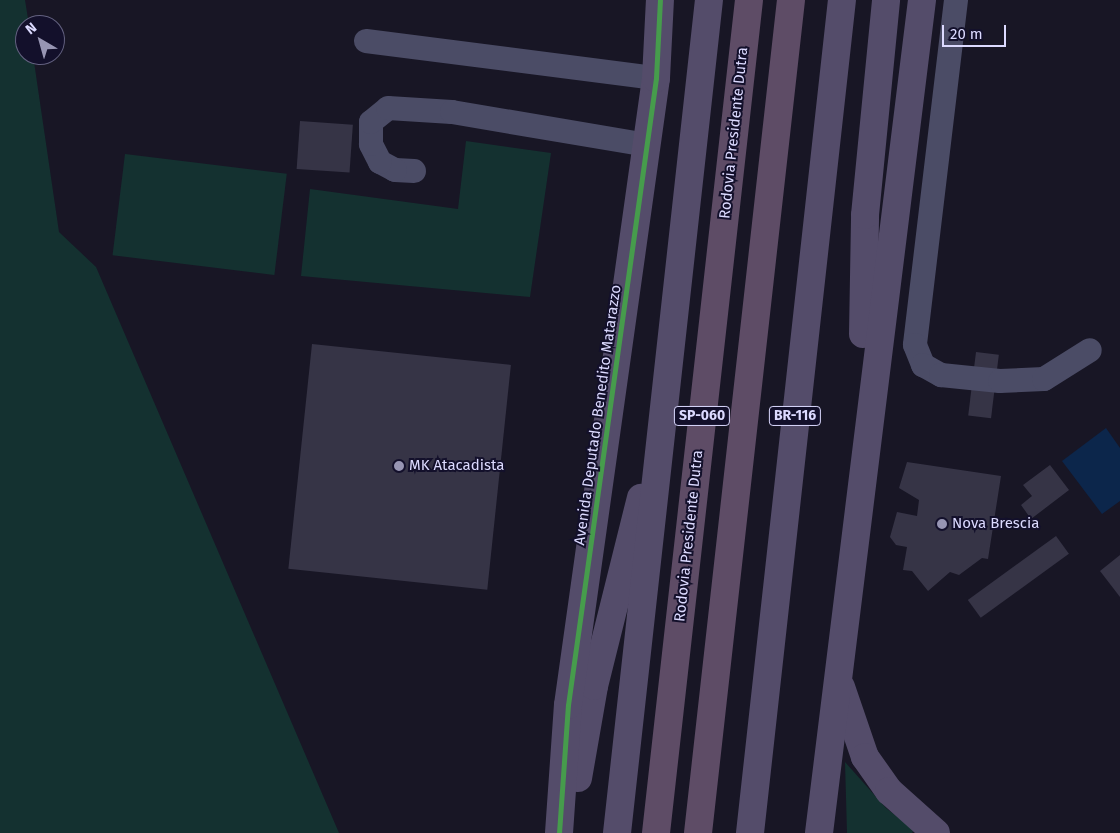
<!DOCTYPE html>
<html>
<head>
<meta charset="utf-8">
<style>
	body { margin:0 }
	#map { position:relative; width:1120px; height:833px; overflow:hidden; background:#181625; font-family:"Fira Sans",sans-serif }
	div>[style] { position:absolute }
	.green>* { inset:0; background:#143130; transform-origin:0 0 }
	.water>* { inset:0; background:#0c264b }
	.building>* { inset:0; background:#363446; transform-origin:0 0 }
	.minor>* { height:24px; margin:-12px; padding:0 12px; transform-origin:12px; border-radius:12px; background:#4b4c66 }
	.major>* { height:28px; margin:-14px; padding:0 14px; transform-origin:14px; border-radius:14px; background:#544c6a }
	.highway>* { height:28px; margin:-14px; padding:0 14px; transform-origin:14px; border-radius:14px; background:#5e4c66 }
	.cycleway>* { height:5px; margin:-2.5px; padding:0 2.5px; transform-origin:2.5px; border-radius:2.5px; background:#469c4c }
	.dots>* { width:14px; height:14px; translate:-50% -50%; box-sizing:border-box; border:2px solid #13102b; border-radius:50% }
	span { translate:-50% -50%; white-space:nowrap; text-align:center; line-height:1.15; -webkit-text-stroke:4px #13102b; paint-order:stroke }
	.shield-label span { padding:1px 4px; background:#13102b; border:1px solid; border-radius:4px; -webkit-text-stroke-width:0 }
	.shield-label { font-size:14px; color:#dcdaff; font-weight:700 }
	.street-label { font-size:15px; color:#dcdaff }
	.poi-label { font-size:15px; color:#dcdaff }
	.left { translate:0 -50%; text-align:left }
	.north { position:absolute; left:15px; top:15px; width:50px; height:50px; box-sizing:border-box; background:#13102b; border:1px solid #636180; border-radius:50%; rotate:322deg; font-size:14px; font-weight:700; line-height:20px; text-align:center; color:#dcdaff }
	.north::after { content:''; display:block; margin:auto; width:18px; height:22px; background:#9795b3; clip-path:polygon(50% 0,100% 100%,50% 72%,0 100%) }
	.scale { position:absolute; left:942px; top:25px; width:64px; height:22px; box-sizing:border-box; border:2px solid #dcdaff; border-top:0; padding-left:6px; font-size:15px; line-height:18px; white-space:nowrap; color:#dcdaff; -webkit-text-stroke:4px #13102b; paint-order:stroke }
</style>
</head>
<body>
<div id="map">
	<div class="green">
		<div style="clip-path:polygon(0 0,25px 0,29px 25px,25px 25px,25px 55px,33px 55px,59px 232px,96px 267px,339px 833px,0 833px)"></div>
		<div style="clip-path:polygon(466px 141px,551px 153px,530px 297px,301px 276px,310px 189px,458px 209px)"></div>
		<div style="left:125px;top:154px;width:163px;height:102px;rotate:7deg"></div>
		<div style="clip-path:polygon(845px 762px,886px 808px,914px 830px,912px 833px,847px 833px)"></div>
	</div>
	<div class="water">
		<div style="clip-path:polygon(1106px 428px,1120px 448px,1120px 501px,1102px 514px,1062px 461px)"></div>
	</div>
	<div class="building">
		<div style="left:300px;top:121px;width:53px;height:48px;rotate:4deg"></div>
		<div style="left:312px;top:344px;width:200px;height:226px;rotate:6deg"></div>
		<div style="left:976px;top:352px;width:23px;height:64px;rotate:7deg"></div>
		<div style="clip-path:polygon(907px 462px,1001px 476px,988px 559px,982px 558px,959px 575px,950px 572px,928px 591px,912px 571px,903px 570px,907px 547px,896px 545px,890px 537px,897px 512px,917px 516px,919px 500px,899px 488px)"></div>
		<div style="clip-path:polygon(1050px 465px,1069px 490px,1031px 519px,1021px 505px,1032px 496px,1023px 485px)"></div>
		<div style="left:1056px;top:536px;width:22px;height:109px;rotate:54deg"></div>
		<div style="clip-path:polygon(1120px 555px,1120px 597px,1100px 571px)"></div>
	</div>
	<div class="minor">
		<div style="left:956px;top:0;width:347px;rotate:96.8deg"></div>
		<div style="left:915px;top:345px;width:22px;rotate:68deg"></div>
		<div style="left:923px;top:365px;width:21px;rotate:29deg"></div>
		<div style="left:941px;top:375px;width:59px;rotate:5.8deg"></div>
		<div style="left:1000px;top:381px;width:44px;rotate:-2.6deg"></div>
		<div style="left:1044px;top:379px;width:54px;rotate:-32.2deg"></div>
		<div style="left:366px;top:41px;width:292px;rotate:7.3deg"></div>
		<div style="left:414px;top:171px;width:19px;rotate:-177deg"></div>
		<div style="left:395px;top:170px;width:17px;rotate:-152deg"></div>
		<div style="left:380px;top:162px;width:20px;rotate:-117deg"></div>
		<div style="left:371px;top:144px;width:22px;rotate:-90deg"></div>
		<div style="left:371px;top:122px;width:22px;rotate:-39deg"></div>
		<div style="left:388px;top:108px;width:64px;rotate:3.6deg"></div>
		<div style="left:452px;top:112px;width:198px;rotate:9.6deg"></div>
	</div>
	<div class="major">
		<div style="left:863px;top:334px;width:119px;rotate:-89deg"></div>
		<div style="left:865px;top:215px;width:216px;rotate:-84.4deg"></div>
		<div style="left:841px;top:687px;width:74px;rotate:71.1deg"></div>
		<div style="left:865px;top:757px;width:42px;rotate:54.8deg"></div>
		<div style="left:889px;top:791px;width:63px;rotate:41.8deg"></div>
		<div style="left:578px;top:778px;width:93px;rotate:-80.1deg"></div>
		<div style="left:594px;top:686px;width:194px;rotate:-76deg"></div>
		<div style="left:559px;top:833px;width:128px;rotate:-86deg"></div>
		<div style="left:568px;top:705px;width:633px;rotate:-82.01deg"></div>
		<div style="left:656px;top:78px;width:78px;rotate:-87.1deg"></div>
		<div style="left:617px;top:833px;width:838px;rotate:-83.7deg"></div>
		<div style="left:750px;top:833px;width:838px;rotate:-83.7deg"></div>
		<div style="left:819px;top:833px;width:839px;rotate:-82.95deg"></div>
	</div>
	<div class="highway">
		<div style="left:656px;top:833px;width:838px;rotate:-83.63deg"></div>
		<div style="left:698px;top:833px;width:838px;rotate:-83.63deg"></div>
	</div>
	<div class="cycleway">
		<div style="left:559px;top:833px;width:128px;rotate:-86deg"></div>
		<div style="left:568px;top:705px;width:633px;rotate:-82.01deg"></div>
		<div style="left:656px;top:78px;width:78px;rotate:-87.1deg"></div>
	</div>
	<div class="dots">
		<div style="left:399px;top:466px;background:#9795b3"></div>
		<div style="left:942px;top:524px;background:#9795b3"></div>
	</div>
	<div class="shield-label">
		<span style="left:702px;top:416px">SP-060</span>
		<span style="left:795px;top:416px">BR-116</span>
	</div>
	<div class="street-label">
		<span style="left:734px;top:133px;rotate:-84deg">Rodovia Presidente Dutra</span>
		<span style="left:598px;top:415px;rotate:-82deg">Avenida Deputado Benedito Matarazzo</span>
		<span style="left:689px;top:536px;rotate:-84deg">Rodovia Presidente Dutra</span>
	</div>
	<div class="poi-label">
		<span class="left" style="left:409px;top:466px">MK Atacadista</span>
		<span class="left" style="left:952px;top:524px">Nova Brescia</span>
	</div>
	<div class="north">N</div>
	<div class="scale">20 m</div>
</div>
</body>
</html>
